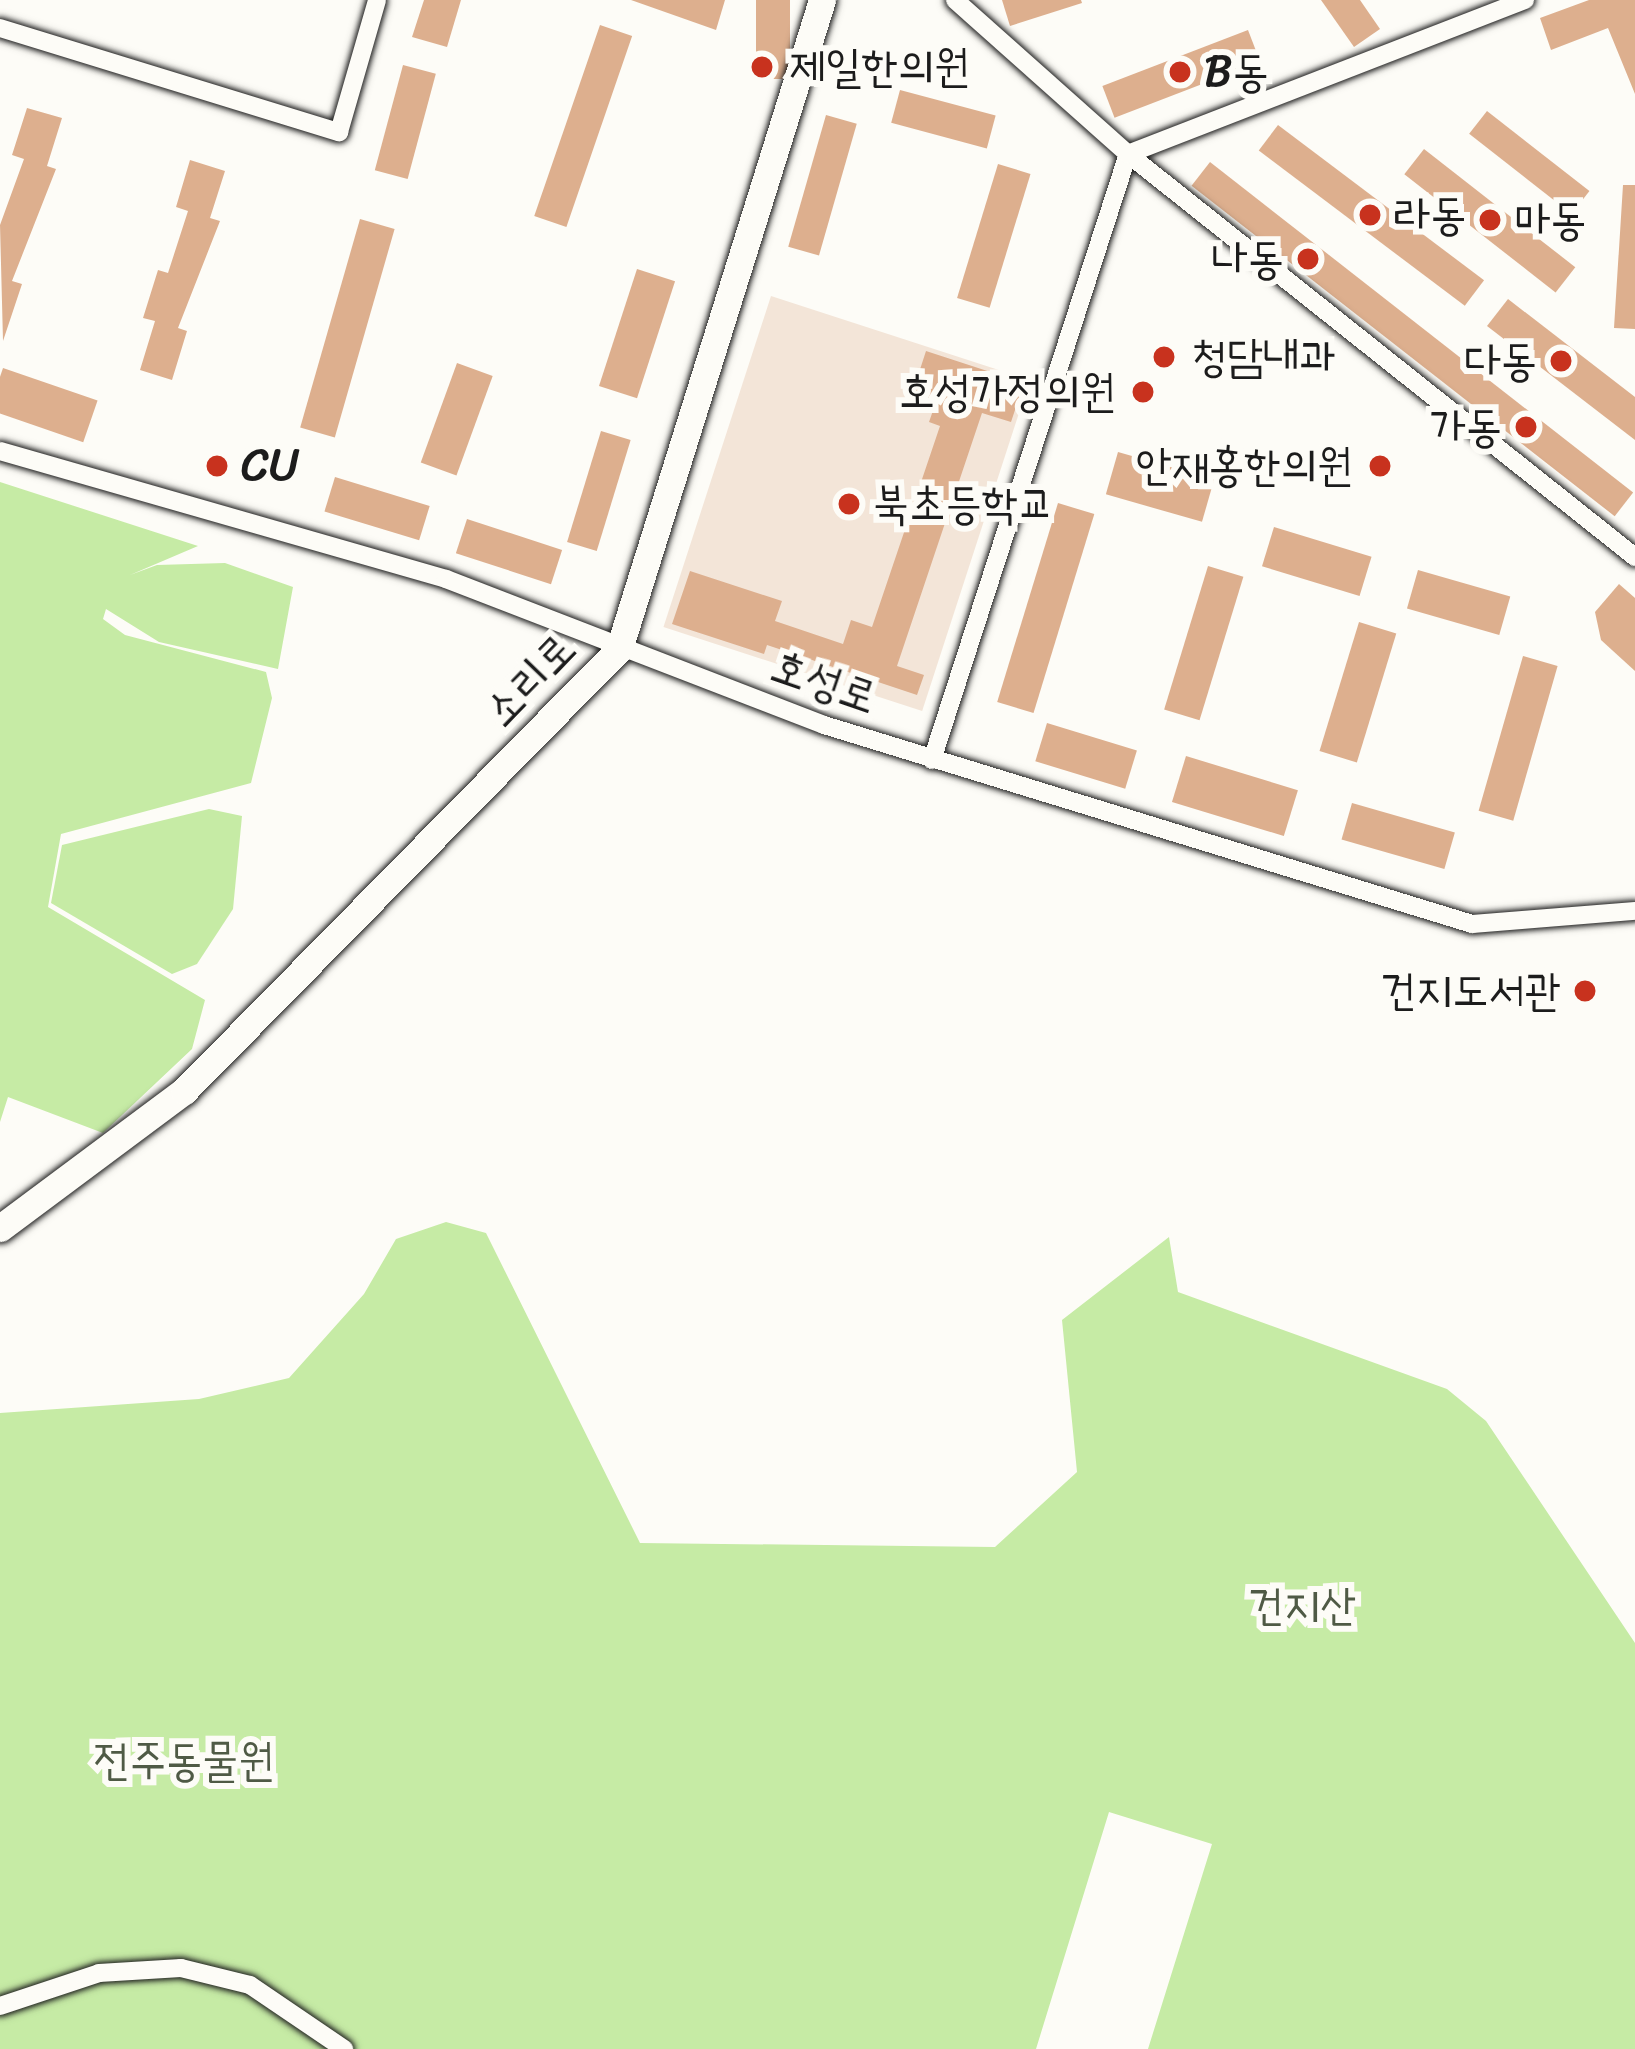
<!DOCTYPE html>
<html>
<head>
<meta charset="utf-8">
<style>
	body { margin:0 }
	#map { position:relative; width:1635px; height:2049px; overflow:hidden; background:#fdfcf7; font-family:Sriracha,"Poor Story",sans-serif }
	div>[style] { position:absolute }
	.built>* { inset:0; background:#f3e5d8; transform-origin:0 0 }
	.green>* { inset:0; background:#c6eba5 }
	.building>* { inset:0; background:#ddaf8e; transform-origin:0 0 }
	.roads { filter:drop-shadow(0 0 3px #1c1c1c) drop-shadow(0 0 3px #1c1c1c) }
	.street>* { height:18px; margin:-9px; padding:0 9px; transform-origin:9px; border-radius:9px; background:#fdfcf7 }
	.secondary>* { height:27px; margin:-13.5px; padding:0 13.5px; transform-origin:13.5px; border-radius:13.5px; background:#fdfcf7 }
	.dots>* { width:33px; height:33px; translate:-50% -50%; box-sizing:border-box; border:6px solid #fdfcf7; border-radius:50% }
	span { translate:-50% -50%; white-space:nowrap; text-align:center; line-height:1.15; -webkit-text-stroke:12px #fdfcf7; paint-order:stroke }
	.poi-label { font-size:45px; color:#1c1c1c }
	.left { translate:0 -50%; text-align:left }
	.right { translate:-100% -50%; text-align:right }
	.street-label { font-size:45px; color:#1c1c1c }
	.park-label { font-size:45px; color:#4f5a45 }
</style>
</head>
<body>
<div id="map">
	<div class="built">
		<div style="left:771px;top:296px;width:272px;height:348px;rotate:18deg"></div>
	</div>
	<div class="green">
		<div style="clip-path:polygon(0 482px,198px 546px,130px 575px,157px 565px,225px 563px,293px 587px,278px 669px,159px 642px,106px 609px,103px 619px,125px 635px,266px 672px,272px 698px,251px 783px,61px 834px,48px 907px,205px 1000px,192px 1049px,103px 1133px,8px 1097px,0 1122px)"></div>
		<div style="clip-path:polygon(209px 809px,242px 816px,233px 909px,197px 964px,172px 974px,51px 903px,62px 845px)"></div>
		<div style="clip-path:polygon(446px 1222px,486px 1233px,640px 1543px,995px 1547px,1077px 1472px,1062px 1320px,1169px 1237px,1178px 1292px,1447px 1389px,1486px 1421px,1635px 1643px,1635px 2049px,1148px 2049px,1212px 1844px,1109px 1812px,1036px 2049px,0 2049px,0 1413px,199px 1399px,289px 1378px,364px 1294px,396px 1239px)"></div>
	</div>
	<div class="building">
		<div style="clip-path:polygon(424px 0,461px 0,447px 47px,412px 37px)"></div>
		<div style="clip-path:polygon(631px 0,725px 0,716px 30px)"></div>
		<div style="left:756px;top:0;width:34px;height:79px"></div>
		<div style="clip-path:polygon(1002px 0,1081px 0,1082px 3px,1010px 26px)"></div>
		<div style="clip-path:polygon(1321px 0,1360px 0,1380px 29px,1354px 47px)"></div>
		<div style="clip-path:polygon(1589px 0,1635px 0,1635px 94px,1608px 28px,1551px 50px,1540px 18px)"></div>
		<div style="left:600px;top:25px;width:34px;height:202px;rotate:19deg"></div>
		<div style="left:1248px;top:30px;width:34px;height:156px;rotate:69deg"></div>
		<div style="left:403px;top:65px;width:34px;height:109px;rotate:15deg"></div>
		<div style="left:900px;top:90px;width:99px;height:34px;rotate:15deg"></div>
		<div style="clip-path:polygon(27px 108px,62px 118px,47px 166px,56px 169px,12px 281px,22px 284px,3px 341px,0 225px,24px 159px,12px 155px)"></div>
		<div style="left:1487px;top:111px;width:130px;height:29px;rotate:38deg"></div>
		<div style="left:826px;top:115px;width:32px;height:137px;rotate:16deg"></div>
		<div style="left:1278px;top:125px;width:258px;height:32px;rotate:37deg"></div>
		<div style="left:1424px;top:149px;width:192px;height:32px;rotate:38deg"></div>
		<div style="clip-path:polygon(190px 160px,225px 171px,210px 218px,220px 221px,178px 328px,187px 331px,172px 380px,140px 370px,155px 321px,143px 318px,158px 270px,168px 273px,188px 211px,176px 207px)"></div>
		<div style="left:1210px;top:162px;width:537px;height:30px;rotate:38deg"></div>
		<div style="left:998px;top:164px;width:34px;height:140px;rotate:17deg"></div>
		<div style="clip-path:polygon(1623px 185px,1635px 185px,1635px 329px,1614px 328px)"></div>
		<div style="left:360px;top:219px;width:36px;height:217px;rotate:16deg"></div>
		<div style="left:637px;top:269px;width:40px;height:123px;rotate:18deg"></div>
		<div style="clip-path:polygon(1508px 299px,1635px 397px,1635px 440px,1487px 326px)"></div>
		<div style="clip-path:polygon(926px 351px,1024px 383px,1011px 422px,982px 413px,897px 666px,924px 675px,917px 695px,767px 645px,764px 654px,672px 624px,690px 571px,782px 601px,775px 621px,843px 644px,851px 620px,872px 627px,940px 426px,929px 422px,936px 402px,912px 394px)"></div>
		<div style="left:457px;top:363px;width:38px;height:106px;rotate:20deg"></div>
		<div style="left:3px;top:368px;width:100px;height:44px;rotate:19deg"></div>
		<div style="left:601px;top:431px;width:31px;height:116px;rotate:17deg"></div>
		<div style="left:1118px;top:452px;width:100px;height:44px;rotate:16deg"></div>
		<div style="left:335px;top:477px;width:99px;height:36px;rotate:17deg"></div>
		<div style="left:1058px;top:503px;width:38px;height:208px;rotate:17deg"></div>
		<div style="left:467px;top:519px;width:100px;height:36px;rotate:18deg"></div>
		<div style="left:1274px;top:527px;width:102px;height:41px;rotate:17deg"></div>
		<div style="left:1208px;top:566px;width:37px;height:150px;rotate:17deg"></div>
		<div style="left:1418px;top:570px;width:96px;height:40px;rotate:16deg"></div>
		<div style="clip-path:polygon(1619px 584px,1635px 598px,1635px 671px,1601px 640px,1595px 612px)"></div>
		<div style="left:1359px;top:622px;width:39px;height:135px;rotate:17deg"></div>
		<div style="left:1523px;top:656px;width:36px;height:161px;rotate:16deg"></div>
		<div style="left:1047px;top:723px;width:94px;height:40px;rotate:17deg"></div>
		<div style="left:1186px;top:756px;width:117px;height:48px;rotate:17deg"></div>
		<div style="left:1352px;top:803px;width:107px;height:38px;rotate:16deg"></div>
	</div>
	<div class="roads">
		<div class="street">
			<div style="left:955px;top:0;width:232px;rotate:41.7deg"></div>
			<div style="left:1128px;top:154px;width:648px;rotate:38.48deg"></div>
			<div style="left:0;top:28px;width:355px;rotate:17.1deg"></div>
			<div style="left:339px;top:132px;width:137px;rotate:-73.9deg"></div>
			<div style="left:0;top:451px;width:464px;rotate:16deg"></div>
			<div style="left:446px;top:579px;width:405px;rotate:21.1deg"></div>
			<div style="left:824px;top:725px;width:678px;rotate:17.07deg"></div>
			<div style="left:1472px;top:924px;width:164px;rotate:-4.6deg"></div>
			<div style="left:932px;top:760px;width:637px;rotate:-72.08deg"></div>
			<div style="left:1128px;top:154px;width:426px;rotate:-21.2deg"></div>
			<div style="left:0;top:2006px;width:104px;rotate:-18.4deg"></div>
			<div style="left:99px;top:1973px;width:82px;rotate:-3.5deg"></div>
			<div style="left:181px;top:1968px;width:71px;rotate:13.8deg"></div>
			<div style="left:250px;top:1985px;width:114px;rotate:34.2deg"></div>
		</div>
		<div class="secondary">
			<div style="left:0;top:1228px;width:229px;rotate:-36.7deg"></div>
			<div style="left:184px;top:1091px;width:620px;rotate:-45.46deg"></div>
			<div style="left:619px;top:649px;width:680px;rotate:-72.63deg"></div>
		</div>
	</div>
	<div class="dots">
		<div style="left:762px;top:67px;background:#c8321e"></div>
		<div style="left:1180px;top:72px;background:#c8321e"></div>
		<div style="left:1370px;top:215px;background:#c8321e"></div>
		<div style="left:1490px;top:220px;background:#c8321e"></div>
		<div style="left:1308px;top:259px;background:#c8321e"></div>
		<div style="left:1164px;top:357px;background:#c8321e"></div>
		<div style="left:1561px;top:361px;background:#c8321e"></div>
		<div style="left:1143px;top:392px;background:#c8321e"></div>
		<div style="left:1526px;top:427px;background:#c8321e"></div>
		<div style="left:217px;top:466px;background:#c8321e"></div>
		<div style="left:1380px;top:466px;background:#c8321e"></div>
		<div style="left:849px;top:504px;background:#c8321e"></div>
		<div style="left:1585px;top:991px;background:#c8321e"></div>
	</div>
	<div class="poi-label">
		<span class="left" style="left:789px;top:67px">제일한의원</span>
		<span class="left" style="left:1204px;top:72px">B동</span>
		<span class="left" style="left:1394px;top:215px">라동</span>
		<span class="left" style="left:1514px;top:220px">마동</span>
		<span class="right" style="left:1284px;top:259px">나동</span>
		<span class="left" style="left:1191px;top:357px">청담내과</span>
		<span class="right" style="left:1537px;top:361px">다동</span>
		<span class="right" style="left:1116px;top:392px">호성가정의원</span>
		<span class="right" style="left:1502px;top:427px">가동</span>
		<span class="left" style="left:241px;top:466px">CU</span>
		<span class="right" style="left:1353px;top:466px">안재홍한의원</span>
		<span class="left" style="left:873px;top:504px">북초등학교</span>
		<span class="right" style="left:1561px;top:991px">건지도서관</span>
	</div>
	<div class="street-label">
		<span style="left:530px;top:680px;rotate:-46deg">소리로</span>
		<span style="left:824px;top:682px;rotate:19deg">호성로</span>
	</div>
	<div class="park-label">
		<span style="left:1302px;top:1606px">건지산</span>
		<span style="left:184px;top:1761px">전주동물원</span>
	</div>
</div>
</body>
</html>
